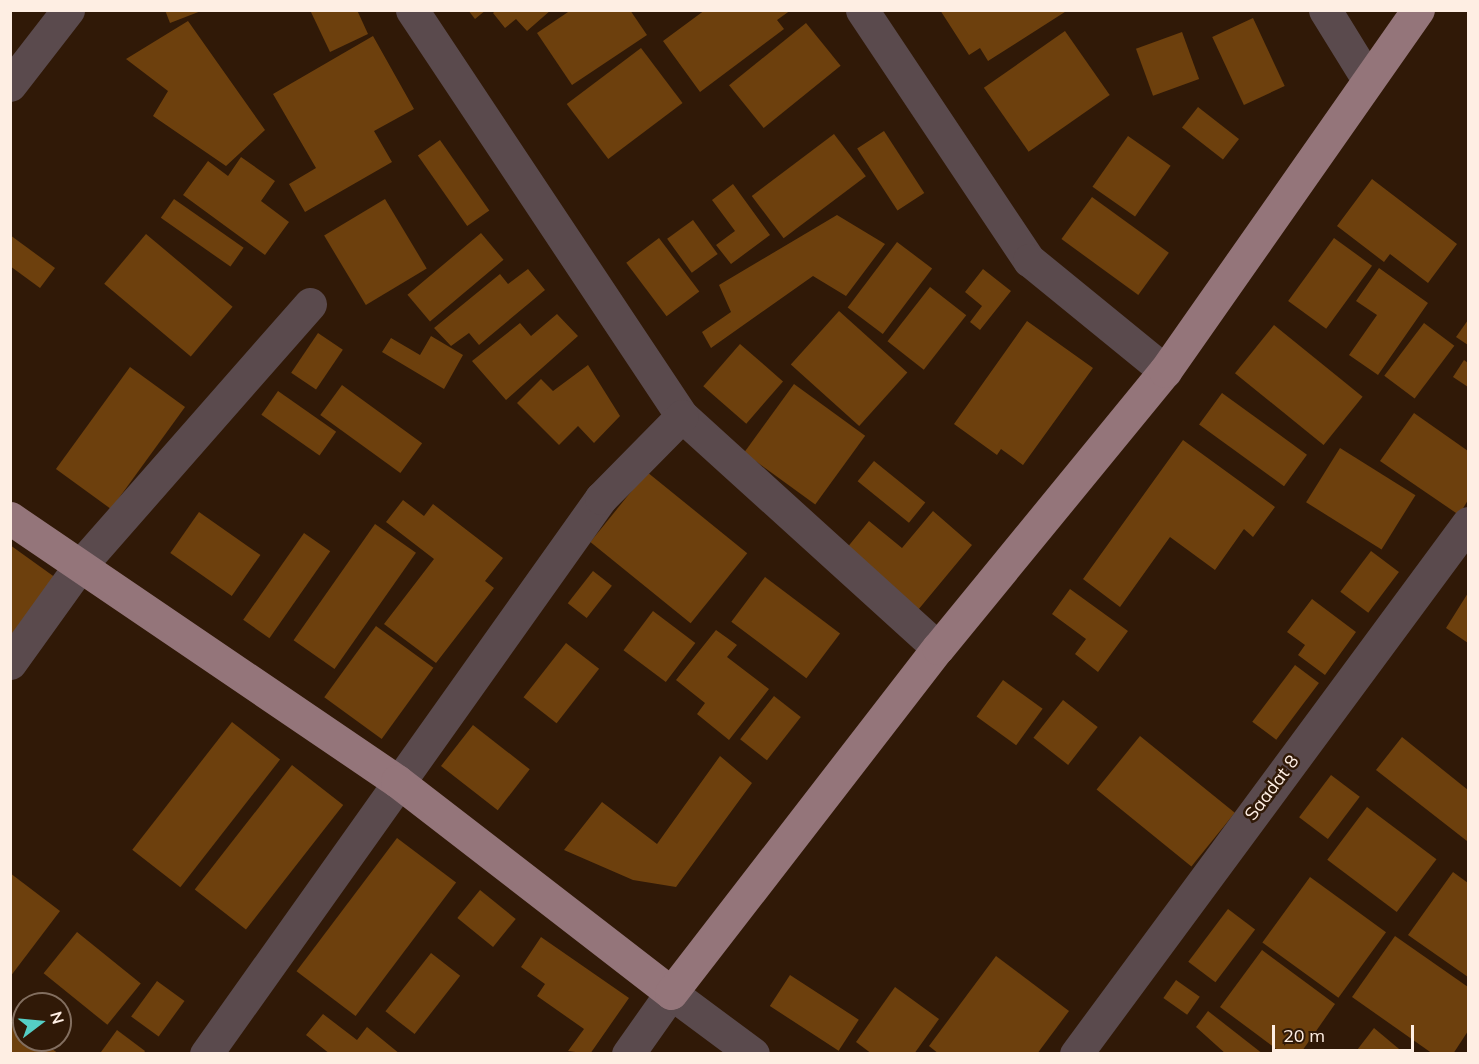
<!DOCTYPE html>
<html>
<head>
<meta charset="utf-8">
<style>
	body { margin:0 }
	#map { position:relative; width:1479px; height:1064px; overflow:hidden; background:#301907; font-family:Mulish,sans-serif }
	div>[style] { position:absolute }
	.building>* { inset:0; background:#6d400d; transform-origin:0 0 }
	.minor>* { height:33px; margin:-16.5px; padding:0 16.5px; transform-origin:16.5px; border-radius:16.5px; background:#5a4a4d }
	.major>* { height:33px; margin:-16.5px; padding:0 16.5px; transform-origin:16.5px; border-radius:16.5px; background:#94757a }
	span { translate:-50% -50%; white-space:nowrap; text-align:center; line-height:1.15; -webkit-text-stroke:5px #301907; paint-order:stroke }
	.street-label { font-size:18px; color:#feeee3 }
	.frame { position:absolute; inset:0; border:12px solid #feeee3; pointer-events:none }
	.north { position:absolute; left:12px; top:992px; width:60px; height:60px; box-sizing:border-box; background:#301907; border:2px solid #826e5f; border-radius:50%; rotate:74deg; font-size:16px; font-weight:700; line-height:24px; text-align:center; color:#feeee3 }
	.north::after { content:''; display:block; margin:auto; width:21px; height:27px; background:#55cec5; clip-path:polygon(50% 0,100% 100%,50% 72%,0 100%) }
	.scale { position:absolute; left:1272px; top:1025px; width:142px; height:27px; box-sizing:border-box; border:3px solid #feeee3; border-top:0; padding-left:8px; font-size:18px; line-height:21px; white-space:nowrap; color:#feeee3; -webkit-text-stroke:4px #301907; paint-order:stroke }
</style>
</head>
<body>
<div id="map">
	<div class="building">
		<div style="clip-path:polygon(165px 10px,201px 10px,201px 11px,170px 23px)"></div>
		<div style="clip-path:polygon(310px 10px,357px 10px,368px 34px,330px 52px)"></div>
		<div style="clip-path:polygon(468px 10px,486px 10px,475px 19px)"></div>
		<div style="clip-path:polygon(496px 10px,551px 10px,527px 31px,516px 19px,505px 28px,493px 13px)"></div>
		<div style="clip-path:polygon(571px 10px,630px 10px,647px 35px,572px 85px,537px 33px)"></div>
		<div style="clip-path:polygon(705px 10px,791px 10px,777px 20px,784px 29px,700px 92px,663px 41px)"></div>
		<div style="clip-path:polygon(940px 10px,1068px 10px,988px 61px,980px 48px,969px 55px)"></div>
		<div style="left:1253px;top:18px;width:75px;height:45px;rotate:65deg"></div>
		<div style="clip-path:polygon(188px 21px,265px 130px,226px 166px,153px 116px,168px 91px,126px 59px)"></div>
		<div style="left:806px;top:23px;width:55px;height:99px;rotate:51deg"></div>
		<div style="left:1065px;top:31px;width:78px;height:99px;rotate:55deg"></div>
		<div style="left:1182px;top:32px;width:50px;height:49px;rotate:70deg"></div>
		<div style="clip-path:polygon(373px 36px,414px 109px,374px 131px,392px 162px,305px 212px,289px 184px,316px 168px,273px 94px)"></div>
		<div style="left:641px;top:48px;width:69px;height:93px;rotate:53deg"></div>
		<div style="left:1198px;top:107px;width:52px;height:26px;rotate:38deg"></div>
		<div style="left:884px;top:131px;width:74px;height:32px;rotate:57deg"></div>
		<div style="left:834px;top:134px;width:53px;height:103px;rotate:53deg"></div>
		<div style="left:1128px;top:136px;width:52px;height:62px;rotate:35deg"></div>
		<div style="left:440px;top:140px;width:86px;height:27px;rotate:55deg"></div>
		<div style="clip-path:polygon(241px 157px,275px 181px,261px 201px,289px 222px,265px 255px,183px 195px,208px 161px,228px 176px)"></div>
		<div style="clip-path:polygon(1372px 179px,1457px 244px,1428px 283px,1390px 254px,1384px 262px,1337px 226px)"></div>
		<div style="clip-path:polygon(733px 184px,770px 235px,731px 264px,716px 245px,735px 231px,712px 200px)"></div>
		<div style="left:1092px;top:197px;width:95px;height:52px;rotate:36deg"></div>
		<div style="left:174px;top:199px;width:85px;height:23px;rotate:35deg"></div>
		<div style="left:385px;top:199px;width:81px;height:71px;rotate:59deg"></div>
		<div style="clip-path:polygon(837px 215px,885px 244px,846px 296px,813px 276px,711px 348px,702px 332px,731px 312px,719px 285px)"></div>
		<div style="left:693px;top:220px;width:42px;height:32px;rotate:54deg"></div>
		<div style="left:481px;top:233px;width:35px;height:96px;rotate:50deg"></div>
		<div style="left:146px;top:234px;width:113px;height:65px;rotate:40deg"></div>
		<div style="clip-path:polygon(10px 235px,55px 268px,40px 288px,10px 266px)"></div>
		<div style="left:659px;top:238px;width:67px;height:41px;rotate:53deg"></div>
		<div style="left:1334px;top:238px;width:47px;height:78px;rotate:36deg"></div>
		<div style="left:897px;top:242px;width:44px;height:82px;rotate:37deg"></div>
		<div style="clip-path:polygon(1379px 268px,1428px 303px,1378px 375px,1349px 355px,1377px 315px,1356px 301px)"></div>
		<div style="clip-path:polygon(528px 269px,545px 290px,479px 345px,469px 333px,451px 346px,434px 328px,500px 274px,508px 284px)"></div>
		<div style="clip-path:polygon(983px 269px,1011px 291px,980px 330px,970px 322px,982px 306px,965px 292px)"></div>
		<div style="left:930px;top:287px;width:46px;height:69px;rotate:38deg"></div>
		<div style="left:839px;top:311px;width:92px;height:72px;rotate:42deg"></div>
		<div style="clip-path:polygon(557px 314px,578px 336px,506px 400px,472px 361px,520px 323px,531px 336px)"></div>
		<div style="clip-path:polygon(1468px 320px,1468px 345px,1456px 337px)"></div>
		<div style="clip-path:polygon(1027px 321px,1093px 368px,1023px 465px,1001px 449px,997px 455px,954px 424px)"></div>
		<div style="left:1424px;top:323px;width:38px;height:66px;rotate:37deg"></div>
		<div style="left:1274px;top:325px;width:114px;height:62px;rotate:39deg"></div>
		<div style="left:318px;top:333px;width:30px;height:48px;rotate:34deg"></div>
		<div style="clip-path:polygon(431px 336px,463px 355px,444px 389px,382px 352px,391px 338px,420px 355px)"></div>
		<div style="left:740px;top:344px;width:57px;height:56px;rotate:41deg"></div>
		<div style="clip-path:polygon(1464px 360px,1468px 363px,1468px 387px,1453px 377px)"></div>
		<div style="clip-path:polygon(588px 365px,620px 416px,594px 443px,578px 426px,559px 445px,517px 403px,541px 379px,553px 391px)"></div>
		<div style="left:130px;top:367px;width:68px;height:126px;rotate:36deg"></div>
		<div style="left:794px;top:384px;width:88px;height:85px;rotate:36deg"></div>
		<div style="left:342px;top:385px;width:99px;height:37px;rotate:36deg"></div>
		<div style="left:278px;top:391px;width:71px;height:29px;rotate:35deg"></div>
		<div style="left:1222px;top:393px;width:105px;height:39px;rotate:36deg"></div>
		<div style="clip-path:polygon(1414px 413px,1468px 451px,1468px 500px,1459px 515px,1380px 461px)"></div>
		<div style="clip-path:polygon(1183px 440px,1275px 507px,1253px 537px,1244px 529px,1215px 570px,1170px 537px,1120px 607px,1083px 579px)"></div>
		<div style="left:1340px;top:448px;width:89px;height:64px;rotate:32deg"></div>
		<div style="left:874px;top:461px;width:66px;height:26px;rotate:39deg"></div>
		<div style="left:647px;top:472px;width:129px;height:90px;rotate:39deg"></div>
		<div style="clip-path:polygon(403px 500px,424px 516px,433px 504px,503px 558px,485px 581px,494px 588px,436px 663px,384px 624px,434px 559px,386px 522px)"></div>
		<div style="clip-path:polygon(933px 511px,972px 545px,918px 610px,846px 549px,869px 521px,902px 548px)"></div>
		<div style="left:199px;top:512px;width:75px;height:50px;rotate:35deg"></div>
		<div style="left:375px;top:524px;width:50px;height:142px;rotate:35deg"></div>
		<div style="left:304px;top:533px;width:32px;height:106px;rotate:35deg"></div>
		<div style="clip-path:polygon(10px 545px,56px 578px,10px 643px)"></div>
		<div style="left:1371px;top:551px;width:35px;height:51px;rotate:37deg"></div>
		<div style="left:593px;top:571px;width:24px;height:41px;rotate:38deg"></div>
		<div style="left:765px;top:577px;width:94px;height:56px;rotate:37deg"></div>
		<div style="clip-path:polygon(1070px 589px,1128px 631px,1098px 672px,1075px 654px,1086px 639px,1052px 614px)"></div>
		<div style="clip-path:polygon(1468px 593px,1468px 643px,1446px 628px)"></div>
		<div style="clip-path:polygon(1312px 599px,1356px 632px,1325px 675px,1298px 655px,1305px 645px,1287px 632px)"></div>
		<div style="left:653px;top:611px;width:53px;height:49px;rotate:37deg"></div>
		<div style="left:376px;top:626px;width:71px;height:88px;rotate:36deg"></div>
		<div style="clip-path:polygon(716px 630px,737px 645px,727px 657px,769px 689px,729px 740px,697px 714px,705px 703px,676px 680px)"></div>
		<div style="left:566px;top:643px;width:42px;height:69px;rotate:38deg"></div>
		<div style="left:1295px;top:665px;width:30px;height:71px;rotate:37deg"></div>
		<div style="left:1003px;top:680px;width:49px;height:45px;rotate:36deg"></div>
		<div style="left:774px;top:696px;width:34px;height:55px;rotate:38deg"></div>
		<div style="left:1063px;top:700px;width:44px;height:48px;rotate:38deg"></div>
		<div style="left:232px;top:722px;width:61px;height:162px;rotate:38deg"></div>
		<div style="left:473px;top:725px;width:72px;height:52px;rotate:38deg"></div>
		<div style="left:1140px;top:736px;width:122px;height:69px;rotate:39deg"></div>
		<div style="clip-path:polygon(1402px 737px,1468px 790px,1467px 841px,1376px 770px)"></div>
		<div style="clip-path:polygon(720px 756px,752px 783px,676px 887px,633px 880px,564px 850px,602px 802px,657px 844px)"></div>
		<div style="left:292px;top:765px;width:65px;height:158px;rotate:38deg"></div>
		<div style="left:1331px;top:775px;width:36px;height:53px;rotate:37deg"></div>
		<div style="left:1367px;top:807px;width:87px;height:66px;rotate:37deg"></div>
		<div style="left:397px;top:838px;width:74px;height:167px;rotate:37deg"></div>
		<div style="clip-path:polygon(1453px 872px,1468px 883px,1468px 977px,1408px 935px)"></div>
		<div style="clip-path:polygon(10px 873px,60px 911px,10px 977px)"></div>
		<div style="left:1310px;top:877px;width:94px;height:81px;rotate:36deg"></div>
		<div style="left:480px;top:890px;width:46px;height:36px;rotate:39deg"></div>
		<div style="left:1228px;top:909px;width:34px;height:66px;rotate:37deg"></div>
		<div style="left:77px;top:932px;width:82px;height:53px;rotate:39deg"></div>
		<div style="clip-path:polygon(1395px 936px,1468px 987px,1468px 1031px,1453px 1054px,1433px 1054px,1352px 997px)"></div>
		<div style="clip-path:polygon(541px 937px,629px 998px,590px 1054px,568px 1051px,584px 1029px,537px 996px,545px 984px,521px 967px)"></div>
		<div style="clip-path:polygon(1262px 950px,1335px 1004px,1300px 1054px,1283px 1054px,1220px 1007px)"></div>
		<div style="left:431px;top:953px;width:37px;height:74px;rotate:38deg"></div>
		<div style="clip-path:polygon(996px 956px,1069px 1011px,1037px 1054px,939px 1054px,929px 1046px)"></div>
		<div style="left:790px;top:975px;width:82px;height:37px;rotate:33deg"></div>
		<div style="left:1176px;top:980px;width:29px;height:22px;rotate:35deg"></div>
		<div style="left:157px;top:981px;width:34px;height:44px;rotate:36deg"></div>
		<div style="clip-path:polygon(895px 987px,939px 1019px,914px 1054px,872px 1054px,856px 1042px)"></div>
		<div style="clip-path:polygon(1208px 1011px,1263px 1054px,1226px 1054px,1196px 1027px)"></div>
		<div style="clip-path:polygon(323px 1014px,357px 1040px,367px 1027px,400px 1054px,330px 1054px,306px 1035px)"></div>
		<div style="clip-path:polygon(16px 1022px,24px 1028px,24px 1040px,40px 1040px,59px 1054px,10px 1054px,10px 1029px)"></div>
		<div style="clip-path:polygon(1374px 1028px,1405px 1054px,1354px 1054px)"></div>
		<div style="clip-path:polygon(117px 1030px,145px 1051px,143px 1054px,101px 1052px)"></div>
	</div>
	<div class="minor">
		<div style="left:412px;top:10px;width:488px;rotate:56.4deg"></div>
		<div style="left:682px;top:416px;width:345px;rotate:42.2deg"></div>
		<div style="left:862px;top:10px;width:301px;rotate:56.3deg"></div>
		<div style="left:1029px;top:260px;width:176px;rotate:39.2deg"></div>
		<div style="left:1325px;top:10px;width:80px;rotate:58.3deg"></div>
		<div style="left:10px;top:85px;width:95px;rotate:-52.3deg"></div>
		<div style="left:10px;top:663px;width:118px;rotate:-54.3deg"></div>
		<div style="left:79px;top:567px;width:350px;rotate:-48.7deg"></div>
		<div style="left:206px;top:1054px;width:682px;rotate:-54.61deg"></div>
		<div style="left:601px;top:498px;width:115px;rotate:-45.4deg"></div>
		<div style="left:628px;top:1054px;width:75px;rotate:-54.8deg"></div>
		<div style="left:671px;top:993px;width:102px;rotate:36.6deg"></div>
		<div style="left:1076px;top:1054px;width:660px;rotate:-53.56deg"></div>
	</div>
	<div class="major">
		<div style="left:10px;top:518px;width:468px;rotate:34.2deg"></div>
		<div style="left:397px;top:781px;width:346px;rotate:37.7deg"></div>
		<div style="left:671px;top:993px;width:436px;rotate:-52.3deg"></div>
		<div style="left:938px;top:648px;width:358px;rotate:-50.7deg"></div>
		<div style="left:1165px;top:371px;width:441px;rotate:-55deg"></div>
	</div>
	<div class="street-label">
		<span style="left:1272px;top:788px;rotate:-53deg">Saadat 8</span>
	</div>
	<div class="frame"></div>
	<div class="north">N</div>
	<div class="scale">20 m</div>
</div>
</body>
</html>
